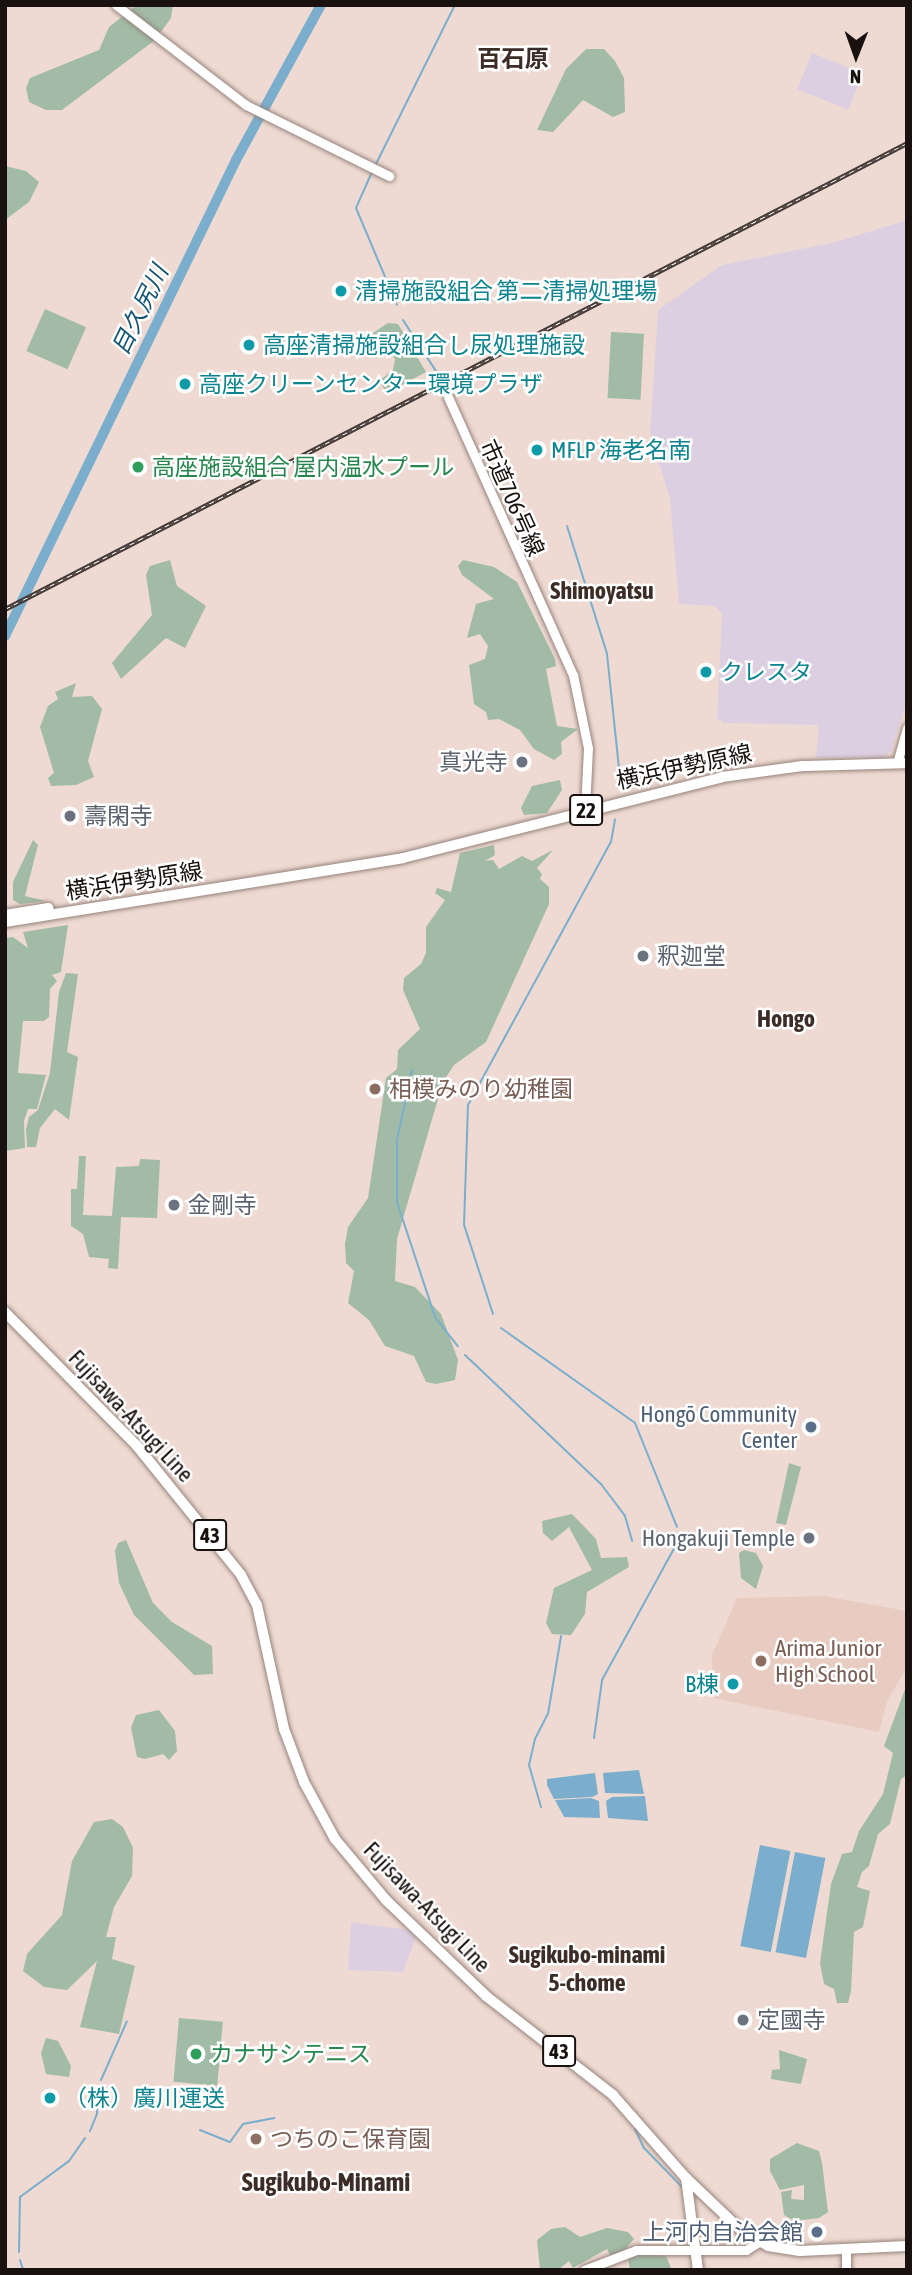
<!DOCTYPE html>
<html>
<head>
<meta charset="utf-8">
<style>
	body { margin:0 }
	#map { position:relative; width:912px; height:2275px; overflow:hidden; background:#eedad2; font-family:"Asap Condensed","Noto Sans JP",sans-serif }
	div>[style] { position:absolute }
	.industrial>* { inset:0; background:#ddcfe2; transform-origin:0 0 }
	.built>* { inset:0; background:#e9ccc1 }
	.green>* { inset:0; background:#a1bba6; transform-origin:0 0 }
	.water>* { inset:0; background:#7baecc; transform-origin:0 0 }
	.stream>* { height:2px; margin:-1px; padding:0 1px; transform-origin:1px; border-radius:1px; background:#7baecc }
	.river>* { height:10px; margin:-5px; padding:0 5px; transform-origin:5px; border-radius:5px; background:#7baecc }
	.roads { filter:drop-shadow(0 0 2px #96837c) drop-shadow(0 0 2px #96837c) }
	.tertiary>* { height:9px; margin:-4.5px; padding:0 4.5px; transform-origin:4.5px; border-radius:4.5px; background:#fff }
	.secondary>* { height:10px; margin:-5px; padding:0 5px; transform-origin:5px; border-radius:5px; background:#fff }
	.primary>* { height:10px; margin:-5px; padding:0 5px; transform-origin:5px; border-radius:5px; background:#fff }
	.rail>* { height:4.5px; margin-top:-2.25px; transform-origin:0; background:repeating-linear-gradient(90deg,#fff 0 5px,#433936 0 10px); box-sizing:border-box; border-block:2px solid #433936 }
	.dots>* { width:19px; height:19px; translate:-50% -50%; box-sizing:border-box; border:4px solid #fff; border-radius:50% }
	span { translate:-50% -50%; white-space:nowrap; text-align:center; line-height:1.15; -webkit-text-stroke:5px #fff; paint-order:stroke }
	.shield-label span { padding:2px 5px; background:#fff; border:2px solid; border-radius:5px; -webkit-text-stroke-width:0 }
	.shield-label { font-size:21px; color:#18110f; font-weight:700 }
	.culture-label { font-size:23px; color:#0d838f }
	.left { translate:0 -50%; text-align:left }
	.right { translate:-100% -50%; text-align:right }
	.leisure-label { font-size:23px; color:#27864d }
	.street-label { font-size:23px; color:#18110f }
	.worship-label { font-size:23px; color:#5b616d }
	.education-label { font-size:23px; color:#785e54 }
	.service-label { font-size:23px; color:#4e5e75 }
	.neighbourhood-label { font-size:24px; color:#3d2d27; font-weight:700 }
	.water-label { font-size:24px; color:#145472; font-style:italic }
	.quarter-label { font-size:26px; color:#3d2d27; font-weight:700 }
	.frame { position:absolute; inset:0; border:7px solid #18110f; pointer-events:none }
	.north { position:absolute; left:821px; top:21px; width:70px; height:70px; -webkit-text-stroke:5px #fff; paint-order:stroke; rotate:181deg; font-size:19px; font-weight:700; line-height:28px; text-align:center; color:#18110f }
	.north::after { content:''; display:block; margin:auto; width:24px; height:32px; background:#18110f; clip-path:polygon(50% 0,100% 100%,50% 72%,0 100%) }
</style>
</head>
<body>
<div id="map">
	<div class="industrial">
		<div style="left:812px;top:53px;width:55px;height:39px;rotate:22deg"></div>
		<div style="clip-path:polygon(907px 220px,907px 701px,891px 751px,885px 757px,816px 758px,819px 725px,724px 723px,717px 718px,722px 614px,715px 606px,679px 604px,670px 499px,650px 434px,658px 310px,722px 265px,836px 242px)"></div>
		<div style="clip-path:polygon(351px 1922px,408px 1930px,416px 1937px,403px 1972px,348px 1970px)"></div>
	</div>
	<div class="built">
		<div style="clip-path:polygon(824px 1596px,907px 1611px,907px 1667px,887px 1701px,879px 1732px,713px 1698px,712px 1655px,737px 1598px)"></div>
	</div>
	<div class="green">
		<div style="clip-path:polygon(137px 5px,173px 5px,171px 18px,155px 40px,62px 110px,46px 110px,29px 102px,26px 88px,30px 78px,99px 50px,109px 27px)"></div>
		<div style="clip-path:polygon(586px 49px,604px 49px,615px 61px,624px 78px,625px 112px,613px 117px,583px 100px,553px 132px,537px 130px,566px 69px)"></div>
		<div style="clip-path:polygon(5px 166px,26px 171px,39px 182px,29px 202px,5px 220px)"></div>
		<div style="left:45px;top:309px;width:45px;height:46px;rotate:24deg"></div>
		<div style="clip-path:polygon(388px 323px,398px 324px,426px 372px,387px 393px,379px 381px,393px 370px,395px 359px,389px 350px,376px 352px,372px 344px,373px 333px)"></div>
		<div style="left:611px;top:332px;width:33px;height:66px;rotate:3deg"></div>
		<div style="clip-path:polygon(170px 560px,177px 586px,206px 606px,185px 648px,166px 638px,121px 679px,112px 663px,152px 615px,146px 575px,150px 566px)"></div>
		<div style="clip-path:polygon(463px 560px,494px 567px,517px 582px,555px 659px,556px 666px,546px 669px,557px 726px,578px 729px,561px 742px,562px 754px,554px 760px,534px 749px,520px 730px,499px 719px,488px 720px,486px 712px,474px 704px,469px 665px,485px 659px,488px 646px,480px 634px,467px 638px,476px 604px,494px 599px,462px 575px,458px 566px)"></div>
		<div style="clip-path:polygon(76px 683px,72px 697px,92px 696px,102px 709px,88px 761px,94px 777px,76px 785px,51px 786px,48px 778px,54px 773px,40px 727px,48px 706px,58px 699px,55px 692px)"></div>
		<div style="clip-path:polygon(560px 780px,562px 790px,547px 813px,524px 815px,521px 808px,532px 786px)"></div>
		<div style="clip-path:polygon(33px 840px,38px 845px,25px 896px,46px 901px,20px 904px,13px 900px,13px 882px)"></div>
		<div style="clip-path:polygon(494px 845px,495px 855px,485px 861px,493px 860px,499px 869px,522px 856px,532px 861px,553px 850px,537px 868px,542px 874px,540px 879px,549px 887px,549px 904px,486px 1042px,454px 1065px,443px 1082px,397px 1239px,395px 1281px,415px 1287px,441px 1314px,458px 1360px,455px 1380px,436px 1384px,426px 1382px,414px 1356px,385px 1346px,369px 1320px,348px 1303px,354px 1271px,346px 1263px,345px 1244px,348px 1227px,368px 1198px,386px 1078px,397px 1069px,398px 1050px,420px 1029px,403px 990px,404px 978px,421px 964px,426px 953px,426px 927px,445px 900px,435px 893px,437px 888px,451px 892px,460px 853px)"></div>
		<div style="clip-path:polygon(68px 925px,61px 972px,52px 975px,57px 981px,50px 989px,49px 1017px,44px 1021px,23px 1021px,18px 1073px,46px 1075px,37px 1109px,28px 1109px,24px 1121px,25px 1148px,5px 1151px,5px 938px,13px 937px,28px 948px,23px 932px)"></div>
		<div style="clip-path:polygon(66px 973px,78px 974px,67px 1052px,78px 1057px,69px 1120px,55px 1109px,40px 1128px,36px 1147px,27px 1147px,26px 1129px,29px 1117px,38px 1110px,50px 1073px,59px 992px)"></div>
		<div style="clip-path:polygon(79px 1156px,86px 1156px,83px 1215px,112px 1216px,116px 1167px,139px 1166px,140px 1159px,160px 1160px,157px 1218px,121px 1217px,118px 1269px,108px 1268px,109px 1259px,89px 1257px,83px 1234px,71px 1226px,71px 1189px,77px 1189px)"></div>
		<div style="clip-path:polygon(789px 1463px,801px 1467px,786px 1525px,776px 1523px)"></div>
		<div style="clip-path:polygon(572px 1514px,596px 1539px,601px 1558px,627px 1557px,629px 1567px,587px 1592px,585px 1614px,571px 1635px,552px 1634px,546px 1623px,554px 1588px,592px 1570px,569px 1527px,552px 1541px,543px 1533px,542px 1521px)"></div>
		<div style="clip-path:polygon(126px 1540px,153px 1603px,172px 1622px,212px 1646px,213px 1674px,194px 1675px,134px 1615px,119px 1583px,115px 1551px,118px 1543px)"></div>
		<div style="clip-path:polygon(744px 1550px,756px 1553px,763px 1566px,756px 1589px,741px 1578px,739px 1553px)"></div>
		<div style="clip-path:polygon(907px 1684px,907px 1775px,901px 1779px,890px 1824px,878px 1834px,869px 1866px,862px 1872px,857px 1887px,870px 1891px,863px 1927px,854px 1932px,851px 1991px,848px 2003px,837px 2003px,834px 1989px,824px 1984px,820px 1963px,831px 1884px,842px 1854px,852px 1852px,859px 1831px,883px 1794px,893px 1753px,884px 1746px)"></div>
		<div style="clip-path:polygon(159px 1710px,175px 1731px,177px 1751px,169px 1760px,163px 1754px,145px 1759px,137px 1757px,131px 1728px,136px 1715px)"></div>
		<div style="clip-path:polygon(112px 1819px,123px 1827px,133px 1848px,132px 1876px,114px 1907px,106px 1937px,116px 1937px,112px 1959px,135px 1966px,119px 2034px,80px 2027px,97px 1961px,67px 1990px,44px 1987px,23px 1971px,27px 1954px,62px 1915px,72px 1861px,94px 1822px)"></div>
		<div style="left:179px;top:2018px;width:44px;height:64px;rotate:5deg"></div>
		<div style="clip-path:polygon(46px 2038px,58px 2041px,71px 2066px,69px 2077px,46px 2074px,41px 2053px)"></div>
		<div style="clip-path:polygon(779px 2050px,807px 2059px,801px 2084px,771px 2079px,772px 2070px,780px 2069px)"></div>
		<div style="clip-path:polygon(797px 2143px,819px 2151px,822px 2163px,828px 2212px,819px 2218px,794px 2221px,784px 2215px,781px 2192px,792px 2190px,791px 2199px,804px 2200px,804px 2185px,780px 2190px,770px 2171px,770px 2159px)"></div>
		<div style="clip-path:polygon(565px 2227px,580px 2237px,607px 2228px,628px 2232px,634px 2239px,623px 2252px,611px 2257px,607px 2249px,573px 2268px,569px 2261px,558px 2270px,540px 2270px,537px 2240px,551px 2229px)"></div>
		<div style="clip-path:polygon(638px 2254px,666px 2256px,672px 2270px,630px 2270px,628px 2258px)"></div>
	</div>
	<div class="water">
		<div style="clip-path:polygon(639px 1770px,644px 1794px,605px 1793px,603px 1773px)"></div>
		<div style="clip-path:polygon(595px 1773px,598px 1794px,592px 1797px,554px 1799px,547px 1785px,547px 1779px)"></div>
		<div style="clip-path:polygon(645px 1796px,648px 1821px,608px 1818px,606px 1801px,612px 1797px)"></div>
		<div style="clip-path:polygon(591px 1798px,599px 1801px,600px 1818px,564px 1817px,555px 1800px)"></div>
		<div style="left:760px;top:1845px;width:31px;height:103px;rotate:11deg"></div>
		<div style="left:795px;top:1852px;width:31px;height:102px;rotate:11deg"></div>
	</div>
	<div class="stream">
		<div style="left:376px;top:164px;width:178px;rotate:-63.6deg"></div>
		<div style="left:372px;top:172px;width:39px;rotate:114deg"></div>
		<div style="left:356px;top:208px;width:105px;rotate:67.1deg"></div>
		<div style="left:403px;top:320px;width:87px;rotate:57.2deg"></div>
		<div style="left:567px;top:526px;width:134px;rotate:72.6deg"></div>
		<div style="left:607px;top:654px;width:116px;rotate:84deg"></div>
		<div style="left:618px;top:788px;width:9px;rotate:-90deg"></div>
		<div style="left:412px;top:1070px;width:72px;rotate:102.1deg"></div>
		<div style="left:397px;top:1140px;width:62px;rotate:90deg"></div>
		<div style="left:397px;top:1202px;width:121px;rotate:71.7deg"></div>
		<div style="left:435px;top:1317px;width:37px;rotate:52deg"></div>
		<div style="left:493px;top:1314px;width:94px;rotate:-108deg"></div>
		<div style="left:464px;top:1225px;width:120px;rotate:-88.1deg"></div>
		<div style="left:468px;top:1105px;width:299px;rotate:-61.5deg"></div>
		<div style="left:611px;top:842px;width:23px;rotate:-80deg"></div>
		<div style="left:501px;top:1328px;width:164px;rotate:35.3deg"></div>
		<div style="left:635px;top:1423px;width:112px;rotate:68deg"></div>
		<div style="left:465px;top:1355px;width:187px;rotate:43.5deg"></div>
		<div style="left:601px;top:1484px;width:40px;rotate:53deg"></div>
		<div style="left:625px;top:1516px;width:26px;rotate:74deg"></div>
		<div style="left:594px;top:1738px;width:59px;rotate:-82.1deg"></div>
		<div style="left:602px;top:1680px;width:158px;rotate:-61.3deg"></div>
		<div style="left:541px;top:1807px;width:44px;rotate:-105.9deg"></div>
		<div style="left:529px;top:1765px;width:27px;rotate:-77deg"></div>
		<div style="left:535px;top:1739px;width:28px;rotate:-63deg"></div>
		<div style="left:548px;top:1714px;width:79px;rotate:-80.5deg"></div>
		<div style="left:101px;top:2080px;width:64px;rotate:-66.2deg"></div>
		<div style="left:635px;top:2129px;width:21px;rotate:65deg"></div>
		<div style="left:644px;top:2148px;width:54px;rotate:45.7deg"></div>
		<div style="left:200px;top:2130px;width:32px;rotate:22deg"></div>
		<div style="left:230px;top:2142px;width:22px;rotate:-54deg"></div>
		<div style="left:243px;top:2124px;width:32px;rotate:-11deg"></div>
		<div style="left:90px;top:2131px;width:18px;rotate:-68deg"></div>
		<div style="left:97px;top:2114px;width:26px;rotate:-90deg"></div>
		<div style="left:19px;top:2252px;width:55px;rotate:-89deg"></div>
		<div style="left:20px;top:2197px;width:61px;rotate:-36.3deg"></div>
		<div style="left:69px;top:2161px;width:28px;rotate:-55deg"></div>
		<div style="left:20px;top:2260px;width:10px;rotate:73deg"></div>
	</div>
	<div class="river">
		<div style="left:5px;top:636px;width:529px;rotate:-64.11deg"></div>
		<div style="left:236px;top:160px;width:177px;rotate:-61.3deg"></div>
	</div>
	<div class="roads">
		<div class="tertiary">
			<div style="left:116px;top:5px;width:164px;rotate:37.6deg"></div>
			<div style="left:246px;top:105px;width:160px;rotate:26.4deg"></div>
			<div style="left:448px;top:397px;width:305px;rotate:65.8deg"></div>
			<div style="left:573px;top:675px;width:75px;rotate:78.4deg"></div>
			<div style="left:588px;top:748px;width:62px;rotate:92.8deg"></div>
			<div style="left:897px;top:763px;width:37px;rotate:-74deg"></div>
			<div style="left:584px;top:2270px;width:56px;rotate:-21deg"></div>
			<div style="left:636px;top:2250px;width:110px"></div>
			<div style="left:746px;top:2250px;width:15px;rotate:-32deg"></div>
			<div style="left:846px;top:2270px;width:20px;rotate:-90deg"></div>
		</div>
		<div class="secondary">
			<div style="left:686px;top:2178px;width:93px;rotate:82.6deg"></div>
		</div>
		<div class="primary">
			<div style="left:5px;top:915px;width:44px;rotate:-9.2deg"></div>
			<div style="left:5px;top:922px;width:403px;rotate:-9.1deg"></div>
			<div style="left:403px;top:858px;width:329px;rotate:-14.2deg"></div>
			<div style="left:722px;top:777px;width:81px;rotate:-7.8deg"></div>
			<div style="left:802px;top:766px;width:105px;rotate:-1.6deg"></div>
			<div style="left:5px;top:1312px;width:188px;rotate:45.4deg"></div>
			<div style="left:137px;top:1446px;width:166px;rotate:51.1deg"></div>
			<div style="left:241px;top:1575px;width:34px;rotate:62deg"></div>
			<div style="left:257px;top:1605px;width:127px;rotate:77.7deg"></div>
			<div style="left:284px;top:1729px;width:57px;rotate:69.3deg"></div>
			<div style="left:304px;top:1782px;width:65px;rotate:61.5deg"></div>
			<div style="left:335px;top:1839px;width:80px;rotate:50.1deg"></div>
			<div style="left:386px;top:1900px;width:139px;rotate:43.8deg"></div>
			<div style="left:486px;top:1996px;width:161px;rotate:37.9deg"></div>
			<div style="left:613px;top:2095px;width:111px;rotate:48.7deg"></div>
			<div style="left:686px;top:2178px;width:80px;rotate:43.5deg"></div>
			<div style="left:744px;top:2233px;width:27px;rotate:28deg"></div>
			<div style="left:768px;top:2246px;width:32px;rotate:9deg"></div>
			<div style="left:800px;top:2251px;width:107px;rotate:-2.7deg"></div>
		</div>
	</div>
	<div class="rail">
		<div style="left:5px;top:609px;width:1015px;rotate:-27.32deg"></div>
	</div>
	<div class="dots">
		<div style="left:341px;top:291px;background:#0f9aa8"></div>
		<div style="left:249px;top:345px;background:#0f9aa8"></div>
		<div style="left:185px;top:384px;background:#0f9aa8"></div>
		<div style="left:537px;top:450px;background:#0f9aa8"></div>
		<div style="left:138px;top:467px;background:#2e9e5b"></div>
		<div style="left:706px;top:672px;background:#0f9aa8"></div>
		<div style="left:522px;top:762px;background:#6b7280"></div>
		<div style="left:70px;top:816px;background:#6b7280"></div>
		<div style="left:643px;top:956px;background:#6b7280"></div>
		<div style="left:375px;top:1089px;background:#8d6e63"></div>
		<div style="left:174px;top:1205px;background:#6b7280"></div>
		<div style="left:811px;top:1427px;background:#5c6f8a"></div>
		<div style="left:809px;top:1538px;background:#6b7280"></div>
		<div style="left:761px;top:1661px;background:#8d6e63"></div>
		<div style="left:733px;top:1684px;background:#0f9aa8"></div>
		<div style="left:743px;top:2020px;background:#6b7280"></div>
		<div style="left:196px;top:2054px;background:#2e9e5b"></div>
		<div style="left:50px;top:2098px;background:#0f9aa8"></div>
		<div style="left:256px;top:2139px;background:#8d6e63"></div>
		<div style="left:817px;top:2232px;background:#5c6f8a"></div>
	</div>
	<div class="shield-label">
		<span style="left:586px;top:810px">22</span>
		<span style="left:210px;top:1535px">43</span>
		<span style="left:559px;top:2051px">43</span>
	</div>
	<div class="culture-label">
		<span class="left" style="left:355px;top:291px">清掃施設組合 第二清掃処理場</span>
		<span class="left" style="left:263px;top:345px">高座清掃施設組合し尿処理施設</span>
		<span class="left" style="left:199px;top:384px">高座クリーンセンター環境プラザ</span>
		<span class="left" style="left:551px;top:450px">MFLP 海老名南</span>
		<span class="left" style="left:720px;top:672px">クレスタ</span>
		<span class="right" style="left:719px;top:1684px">B棟</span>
		<span class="left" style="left:64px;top:2098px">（株）廣川運送</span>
	</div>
	<div class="leisure-label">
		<span class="left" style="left:152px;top:467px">高座施設組合 屋内温水プール</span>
		<span class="left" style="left:210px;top:2054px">カナサシテニス</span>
	</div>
	<div class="street-label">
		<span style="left:512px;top:498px;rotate:66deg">市道706号線</span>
		<span style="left:684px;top:767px;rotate:-12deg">横浜伊勢原線</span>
		<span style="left:134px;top:881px;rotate:-9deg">横浜伊勢原線</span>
		<span style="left:131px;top:1416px;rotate:47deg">Fujisawa-Atsugi Line</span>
		<span style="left:427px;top:1907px;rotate:46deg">Fujisawa-Atsugi Line</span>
	</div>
	<div class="worship-label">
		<span class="right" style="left:508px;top:762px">真光寺</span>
		<span class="left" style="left:84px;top:816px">壽閑寺</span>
		<span class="left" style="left:657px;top:956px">釈迦堂</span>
		<span class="left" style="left:188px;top:1205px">金剛寺</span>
		<span class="right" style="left:795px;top:1538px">Hongakuji Temple</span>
		<span class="left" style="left:757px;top:2020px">定國寺</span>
	</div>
	<div class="education-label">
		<span class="left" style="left:389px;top:1089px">相模みのり幼稚園</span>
		<span class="left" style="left:775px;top:1661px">Arima Junior<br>High School</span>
		<span class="left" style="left:270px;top:2139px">つちのこ保育園</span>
	</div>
	<div class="service-label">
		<span class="right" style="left:797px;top:1427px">Hongō Community<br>Center</span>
		<span class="right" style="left:803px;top:2232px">上河内自治会館</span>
	</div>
	<div class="neighbourhood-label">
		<span style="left:513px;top:59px">百石原</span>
		<span style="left:602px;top:591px">Shimoyatsu</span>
		<span style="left:786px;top:1019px">Hongo</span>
		<span style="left:587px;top:1969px">Sugikubo-minami<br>5-chome</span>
	</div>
	<div class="water-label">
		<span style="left:140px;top:310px;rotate:-64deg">目久尻川</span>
	</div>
	<div class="quarter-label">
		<span style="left:326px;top:2183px">Sugikubo-Minami</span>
	</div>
	<div class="frame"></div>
	<div class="north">N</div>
</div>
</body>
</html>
